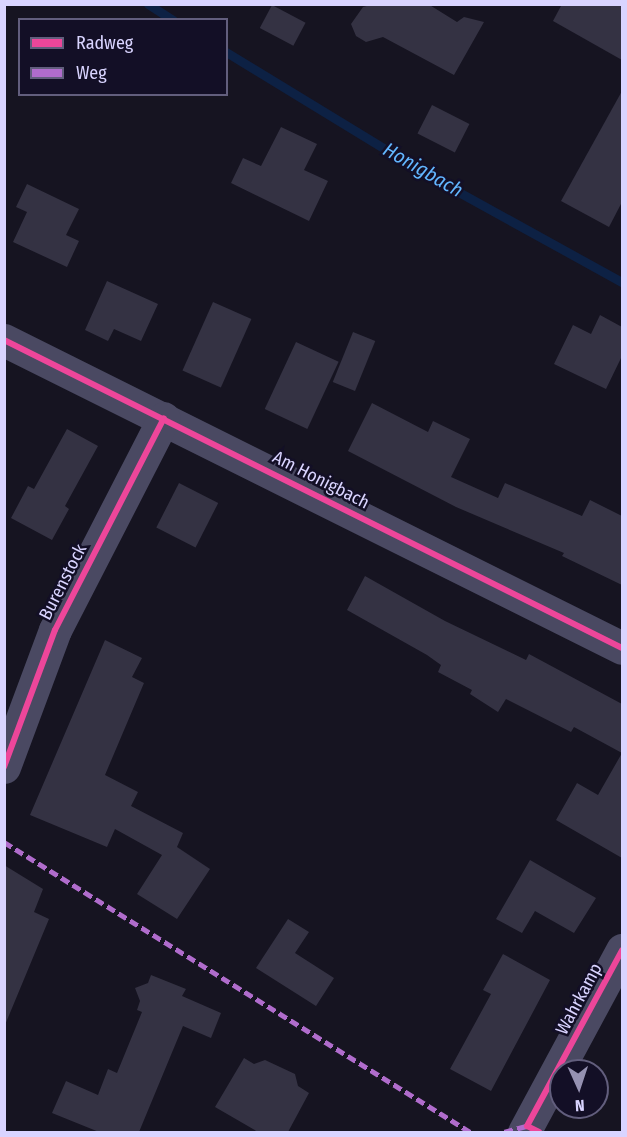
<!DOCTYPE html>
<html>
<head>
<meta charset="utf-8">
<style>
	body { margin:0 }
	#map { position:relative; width:627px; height:1137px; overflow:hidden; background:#161421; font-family:"Fira Sans Condensed",sans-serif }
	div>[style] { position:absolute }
	.stream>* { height:9px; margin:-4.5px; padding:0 4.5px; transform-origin:4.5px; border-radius:4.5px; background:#0d2144 }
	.building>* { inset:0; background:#343243; transform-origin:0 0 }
	.minor>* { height:33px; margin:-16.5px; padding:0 16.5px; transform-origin:16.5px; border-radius:16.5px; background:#4a4962 }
	.quiet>* { height:4.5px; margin-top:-2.25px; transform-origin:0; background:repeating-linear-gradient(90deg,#b06ccc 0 9px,transparent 0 13.5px) }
	.cycleway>* { height:6px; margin:-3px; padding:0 3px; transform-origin:3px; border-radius:3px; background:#ed469a }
	span { translate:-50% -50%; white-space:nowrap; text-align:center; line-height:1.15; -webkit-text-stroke:5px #130f26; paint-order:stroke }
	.street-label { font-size:18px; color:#d9d4ff }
	.water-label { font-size:20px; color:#62b6ff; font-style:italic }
	.frame { position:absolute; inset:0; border:6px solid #d9d4ff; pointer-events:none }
	.legend { position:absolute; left:18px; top:18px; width:210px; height:78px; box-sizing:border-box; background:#130f26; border:2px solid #625e7d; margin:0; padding:8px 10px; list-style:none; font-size:18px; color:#d9d4ff }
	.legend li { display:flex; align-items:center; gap:12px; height:30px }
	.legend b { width:30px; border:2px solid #625e7d }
	.north { position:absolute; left:549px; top:1059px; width:60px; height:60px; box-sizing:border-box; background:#130f26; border:2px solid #625e7d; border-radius:50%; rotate:177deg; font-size:16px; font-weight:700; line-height:24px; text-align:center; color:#d9d4ff }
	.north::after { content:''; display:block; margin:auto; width:21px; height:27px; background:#9591b1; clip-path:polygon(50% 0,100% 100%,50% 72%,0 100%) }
</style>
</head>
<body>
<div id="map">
	<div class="stream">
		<div style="left:148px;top:4px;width:30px;rotate:33deg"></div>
		<div style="left:226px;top:52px;width:234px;rotate:31.4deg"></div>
		<div style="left:426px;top:174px;width:224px;rotate:28.9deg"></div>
	</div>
	<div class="building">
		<div style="clip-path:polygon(374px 4px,428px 4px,457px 22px,464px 17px,484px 22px,454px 75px,383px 37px,366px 42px,356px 36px,351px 24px,363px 7px)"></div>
		<div style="clip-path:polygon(562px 4px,622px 4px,622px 60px,553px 21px)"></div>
		<div style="left:272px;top:5px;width:38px;height:26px;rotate:28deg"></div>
		<div style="clip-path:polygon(622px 91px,622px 202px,609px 227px,561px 201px)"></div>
		<div style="left:432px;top:105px;width:42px;height:32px;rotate:27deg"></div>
		<div style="clip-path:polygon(281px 127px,317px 144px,304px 170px,328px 181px,309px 221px,231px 183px,243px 158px,261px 166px)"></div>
		<div style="clip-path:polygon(27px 184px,79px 209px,66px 235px,79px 241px,67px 267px,13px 242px,27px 212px,16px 207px)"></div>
		<div style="clip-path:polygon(107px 281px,158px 304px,141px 341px,114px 329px,108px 341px,85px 330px)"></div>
		<div style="left:213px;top:302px;width:42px;height:75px;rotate:24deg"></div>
		<div style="clip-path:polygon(600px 315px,622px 327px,622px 356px,606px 389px,554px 364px,573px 325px,591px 334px)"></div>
		<div style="left:353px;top:332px;width:24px;height:54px;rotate:22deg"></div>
		<div style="left:296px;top:342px;width:47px;height:74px;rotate:25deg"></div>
		<div style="clip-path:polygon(372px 403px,428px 432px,433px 421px,470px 439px,451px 477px,498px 498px,505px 483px,582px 516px,590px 500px,622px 516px,622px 585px,562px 556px,564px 553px,456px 507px,348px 451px)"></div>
		<div style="clip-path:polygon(67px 429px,98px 446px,65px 506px,69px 509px,52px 540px,11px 518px,28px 486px,34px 489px)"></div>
		<div style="left:179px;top:483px;width:44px;height:50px;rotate:27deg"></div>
		<div style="clip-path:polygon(365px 576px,445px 621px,526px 660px,529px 654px,622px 704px,622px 858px,556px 820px,577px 783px,598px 795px,622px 753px,574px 727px,571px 732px,506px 699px,498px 712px,470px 694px,472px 690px,438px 672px,441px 665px,427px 655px,347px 610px)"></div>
		<div style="clip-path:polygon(105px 640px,142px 658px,132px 677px,144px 683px,105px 775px,138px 792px,131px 806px,183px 833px,177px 847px,210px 869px,177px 919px,137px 894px,162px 855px,115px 829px,107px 847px,30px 815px)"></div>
		<div style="clip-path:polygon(530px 860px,596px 898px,574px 933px,535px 911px,522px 933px,496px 919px)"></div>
		<div style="clip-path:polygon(4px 865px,43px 889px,34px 912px,49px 919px,5px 1025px)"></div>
		<div style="clip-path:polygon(288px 919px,309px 932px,295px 953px,334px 978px,316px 1006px,256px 968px)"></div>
		<div style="clip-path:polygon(503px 954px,550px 980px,491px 1091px,450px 1069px,491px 994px,483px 990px)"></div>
		<div style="clip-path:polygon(151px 975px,186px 989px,182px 996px,221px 1013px,211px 1038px,183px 1026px,139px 1132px,99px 1132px,52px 1113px,66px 1081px,98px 1095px,108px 1069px,117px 1073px,142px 1012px,137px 1010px,140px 1001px,135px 988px,148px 983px)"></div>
		<div style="clip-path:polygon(244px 1058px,254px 1064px,265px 1060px,295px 1074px,298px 1086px,309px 1093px,288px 1132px,258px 1132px,215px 1107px)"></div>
	</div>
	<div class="minor">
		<div style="left:4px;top:340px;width:690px;rotate:26.49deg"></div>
		<div style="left:4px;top:767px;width:146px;rotate:-69.6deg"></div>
		<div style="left:55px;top:630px;width:238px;rotate:-62.8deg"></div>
		<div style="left:524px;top:1132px;width:207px;rotate:-61.7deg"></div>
	</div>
	<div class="quiet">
		<div style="left:4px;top:842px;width:549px;rotate:31.89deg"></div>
		<div style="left:504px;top:1132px;width:24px;rotate:-15deg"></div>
	</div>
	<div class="cycleway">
		<div style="left:4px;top:340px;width:690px;rotate:26.49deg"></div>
		<div style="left:4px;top:767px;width:146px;rotate:-69.6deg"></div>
		<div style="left:55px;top:630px;width:238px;rotate:-62.8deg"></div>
		<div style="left:539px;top:1132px;width:13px;rotate:-153deg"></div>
		<div style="left:527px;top:1126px;width:200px;rotate:-61.6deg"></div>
	</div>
	<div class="street-label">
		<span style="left:321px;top:480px;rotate:27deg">Am Honigbach</span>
		<span style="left:63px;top:582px;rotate:-63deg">Burenstock</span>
		<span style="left:579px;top:999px;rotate:-62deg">Wahrkamp</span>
	</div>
	<div class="water-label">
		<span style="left:423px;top:170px;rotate:30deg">Honigbach</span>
	</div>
	<div class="frame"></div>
	<ul class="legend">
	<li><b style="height:8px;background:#ed469a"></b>Radweg</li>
	<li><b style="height:8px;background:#b06ccc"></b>Weg</li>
	</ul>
	<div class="north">N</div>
</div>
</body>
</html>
